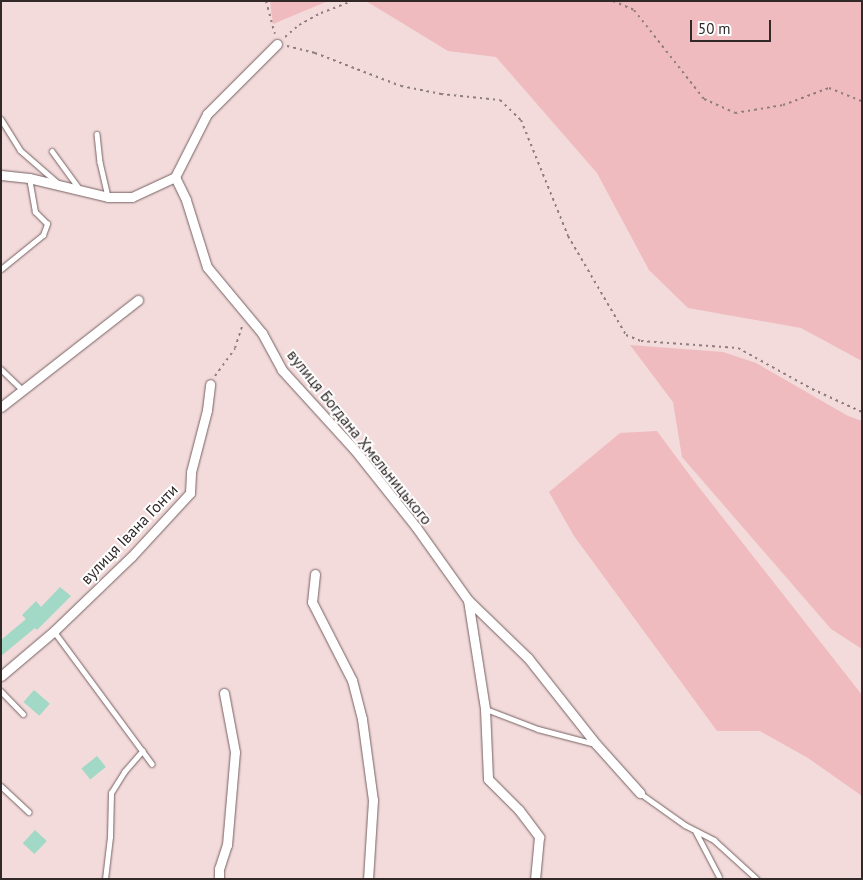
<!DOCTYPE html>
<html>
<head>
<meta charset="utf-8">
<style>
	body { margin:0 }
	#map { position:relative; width:863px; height:880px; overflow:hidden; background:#f3dadb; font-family:"PT Sans",sans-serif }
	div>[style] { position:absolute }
	.green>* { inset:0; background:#efbbbf }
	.building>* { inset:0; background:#a2d8c6; transform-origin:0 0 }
	.path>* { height:2px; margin-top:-1px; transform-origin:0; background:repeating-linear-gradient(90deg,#8f7e7e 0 2.5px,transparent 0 6.5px) }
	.roads { filter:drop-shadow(0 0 1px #766162) drop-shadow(0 0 1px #766162) }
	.lane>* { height:4.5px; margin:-2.25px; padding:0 2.25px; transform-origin:2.25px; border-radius:2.25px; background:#fff }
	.street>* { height:9px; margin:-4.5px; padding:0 4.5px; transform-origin:4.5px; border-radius:4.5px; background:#fff }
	span { translate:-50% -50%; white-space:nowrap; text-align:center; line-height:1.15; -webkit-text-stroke:4px #fff; paint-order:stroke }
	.street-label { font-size:16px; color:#312828 }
	.frame { position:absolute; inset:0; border:2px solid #312828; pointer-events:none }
	.scale { position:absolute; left:690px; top:20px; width:81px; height:22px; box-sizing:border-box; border:2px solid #312828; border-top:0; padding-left:6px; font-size:15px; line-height:18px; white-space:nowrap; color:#312828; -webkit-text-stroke:4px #fff; paint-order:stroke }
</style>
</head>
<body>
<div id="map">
	<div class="green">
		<div style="clip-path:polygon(270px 1px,328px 1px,273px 24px)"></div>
		<div style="clip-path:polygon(366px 1px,862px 1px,862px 361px,801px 328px,688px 308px,649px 270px,597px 173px,496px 57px,448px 51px)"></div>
		<div style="clip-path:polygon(630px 345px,723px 352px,756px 363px,848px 416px,862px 421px,862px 649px,831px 629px,682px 457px,673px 402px)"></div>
		<div style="clip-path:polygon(657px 431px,694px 481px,862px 695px,862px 796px,808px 758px,760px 731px,717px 731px,574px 536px,549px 492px,620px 433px)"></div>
	</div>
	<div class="building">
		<div style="clip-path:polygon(60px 587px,71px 596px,37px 630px,35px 628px,1px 656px,1px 640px,26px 619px,22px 615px,36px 601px,41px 607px)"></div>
		<div style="left:34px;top:690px;width:21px;height:16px;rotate:41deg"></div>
		<div style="left:97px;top:756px;width:14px;height:20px;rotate:51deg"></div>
		<div style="left:35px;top:830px;width:16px;height:18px;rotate:43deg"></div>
	</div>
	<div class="path">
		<div style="left:266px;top:1px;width:34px;rotate:75deg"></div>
		<div style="left:613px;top:1px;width:23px;rotate:23deg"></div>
		<div style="left:634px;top:10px;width:113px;rotate:51.8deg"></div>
		<div style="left:704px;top:99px;width:34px;rotate:24deg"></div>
		<div style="left:735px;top:113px;width:49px;rotate:-9.5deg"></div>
		<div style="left:783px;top:105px;width:49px;rotate:-20.3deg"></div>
		<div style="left:829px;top:88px;width:35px;rotate:22deg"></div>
		<div style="left:285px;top:37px;width:18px;rotate:-41deg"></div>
		<div style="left:299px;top:25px;width:25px;rotate:-29deg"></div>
		<div style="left:321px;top:13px;width:33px;rotate:-21deg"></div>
		<div style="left:287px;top:46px;width:29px;rotate:14deg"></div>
		<div style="left:315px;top:53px;width:92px;rotate:21deg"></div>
		<div style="left:401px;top:86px;width:41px;rotate:11.3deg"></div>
		<div style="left:441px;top:94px;width:59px;rotate:5.8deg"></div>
		<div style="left:500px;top:100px;width:29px;rotate:44deg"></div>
		<div style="left:521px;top:120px;width:125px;rotate:67.9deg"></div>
		<div style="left:568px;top:236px;width:115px;rotate:59.6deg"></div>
		<div style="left:626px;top:335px;width:16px;rotate:22deg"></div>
		<div style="left:641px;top:341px;width:97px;rotate:4.1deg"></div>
		<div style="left:738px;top:348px;width:85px;rotate:29deg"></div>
		<div style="left:812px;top:389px;width:55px;rotate:24.7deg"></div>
		<div style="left:215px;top:376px;width:34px;rotate:-54deg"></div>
		<div style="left:235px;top:348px;width:25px;rotate:-72deg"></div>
	</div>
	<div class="roads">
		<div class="lane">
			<div style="left:1px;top:119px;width:36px;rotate:58deg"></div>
			<div style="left:20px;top:150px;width:50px;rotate:41deg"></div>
			<div style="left:97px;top:134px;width:28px;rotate:84deg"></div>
			<div style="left:100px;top:162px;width:35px;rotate:77deg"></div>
			<div style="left:52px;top:151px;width:46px;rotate:53.9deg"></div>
			<div style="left:1px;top:269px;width:54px;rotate:-39deg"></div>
			<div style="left:43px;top:235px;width:12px;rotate:-70deg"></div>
			<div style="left:47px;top:224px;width:17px;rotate:-135deg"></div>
			<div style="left:35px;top:212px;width:35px;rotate:-100deg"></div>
			<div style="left:1px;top:369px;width:30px;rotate:44deg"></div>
			<div style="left:54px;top:631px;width:165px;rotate:53.6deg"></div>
			<div style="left:1px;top:691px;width:32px;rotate:46deg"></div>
			<div style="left:486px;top:709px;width:56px;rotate:21deg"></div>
			<div style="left:538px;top:729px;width:59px;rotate:14.7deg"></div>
			<div style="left:1px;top:786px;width:38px;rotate:43deg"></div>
			<div style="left:640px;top:793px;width:55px;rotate:35.4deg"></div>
			<div style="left:685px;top:825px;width:33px;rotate:27deg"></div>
			<div style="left:714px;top:840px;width:58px;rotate:42.2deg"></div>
			<div style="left:696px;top:832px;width:50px;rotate:62.4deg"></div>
			<div style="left:105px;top:879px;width:42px;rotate:-83.2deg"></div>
			<div style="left:110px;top:837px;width:44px;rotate:-88.7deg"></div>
			<div style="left:111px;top:793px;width:25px;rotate:-58deg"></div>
			<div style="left:124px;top:772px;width:28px;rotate:-49deg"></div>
		</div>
		<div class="street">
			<div style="left:277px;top:44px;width:99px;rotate:135deg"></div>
			<div style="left:207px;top:114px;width:71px;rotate:116.9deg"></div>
			<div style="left:175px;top:177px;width:25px;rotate:64deg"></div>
			<div style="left:186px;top:200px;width:70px;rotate:72.6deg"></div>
			<div style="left:207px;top:267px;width:86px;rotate:50.2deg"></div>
			<div style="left:262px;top:333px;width:42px;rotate:61.6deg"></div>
			<div style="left:282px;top:370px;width:107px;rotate:47.7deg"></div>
			<div style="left:354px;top:449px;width:100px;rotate:51.5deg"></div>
			<div style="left:416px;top:527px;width:90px;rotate:54.5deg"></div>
			<div style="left:468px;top:600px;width:83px;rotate:44deg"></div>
			<div style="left:528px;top:658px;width:110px;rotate:51.7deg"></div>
			<div style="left:596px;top:744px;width:66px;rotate:48.1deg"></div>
			<div style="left:1px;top:175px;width:28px;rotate:6deg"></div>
			<div style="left:29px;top:178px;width:81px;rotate:13.5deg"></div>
			<div style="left:108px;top:197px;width:24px"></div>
			<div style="left:132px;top:197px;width:47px;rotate:-24.9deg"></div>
			<div style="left:1px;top:407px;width:174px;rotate:-38deg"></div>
			<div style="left:315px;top:574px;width:28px;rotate:96deg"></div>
			<div style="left:312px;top:602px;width:88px;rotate:62.9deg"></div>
			<div style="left:352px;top:680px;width:40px;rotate:75.6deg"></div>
			<div style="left:362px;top:719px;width:82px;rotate:82.3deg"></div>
			<div style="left:373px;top:800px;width:79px;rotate:93.6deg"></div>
			<div style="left:468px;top:600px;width:110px;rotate:81.1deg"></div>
			<div style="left:485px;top:709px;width:70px;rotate:87.5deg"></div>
			<div style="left:488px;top:779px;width:44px;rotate:45deg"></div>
			<div style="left:519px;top:810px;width:34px;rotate:53deg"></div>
			<div style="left:539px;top:837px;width:42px;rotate:95.4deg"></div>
			<div style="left:1px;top:676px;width:70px;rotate:-40.3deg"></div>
			<div style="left:54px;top:631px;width:107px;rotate:-43.9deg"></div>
			<div style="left:131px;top:557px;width:87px;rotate:-47.3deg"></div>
			<div style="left:190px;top:493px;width:21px;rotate:-87deg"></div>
			<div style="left:191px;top:472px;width:64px;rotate:-75.5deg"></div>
			<div style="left:207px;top:410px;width:26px;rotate:-83deg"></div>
			<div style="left:219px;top:879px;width:10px;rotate:-90deg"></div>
			<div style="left:219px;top:869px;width:25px;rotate:-72deg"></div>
			<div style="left:227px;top:845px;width:93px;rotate:-85.1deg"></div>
			<div style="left:235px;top:752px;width:60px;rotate:-100.6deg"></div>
		</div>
	</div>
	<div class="street-label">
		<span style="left:360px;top:437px;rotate:51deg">вулиця Богдана Хмельницького</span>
		<span style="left:129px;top:534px;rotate:-46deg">вулиця Івана Гонти</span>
	</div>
	<div class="frame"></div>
	<div class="scale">50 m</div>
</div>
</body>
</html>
